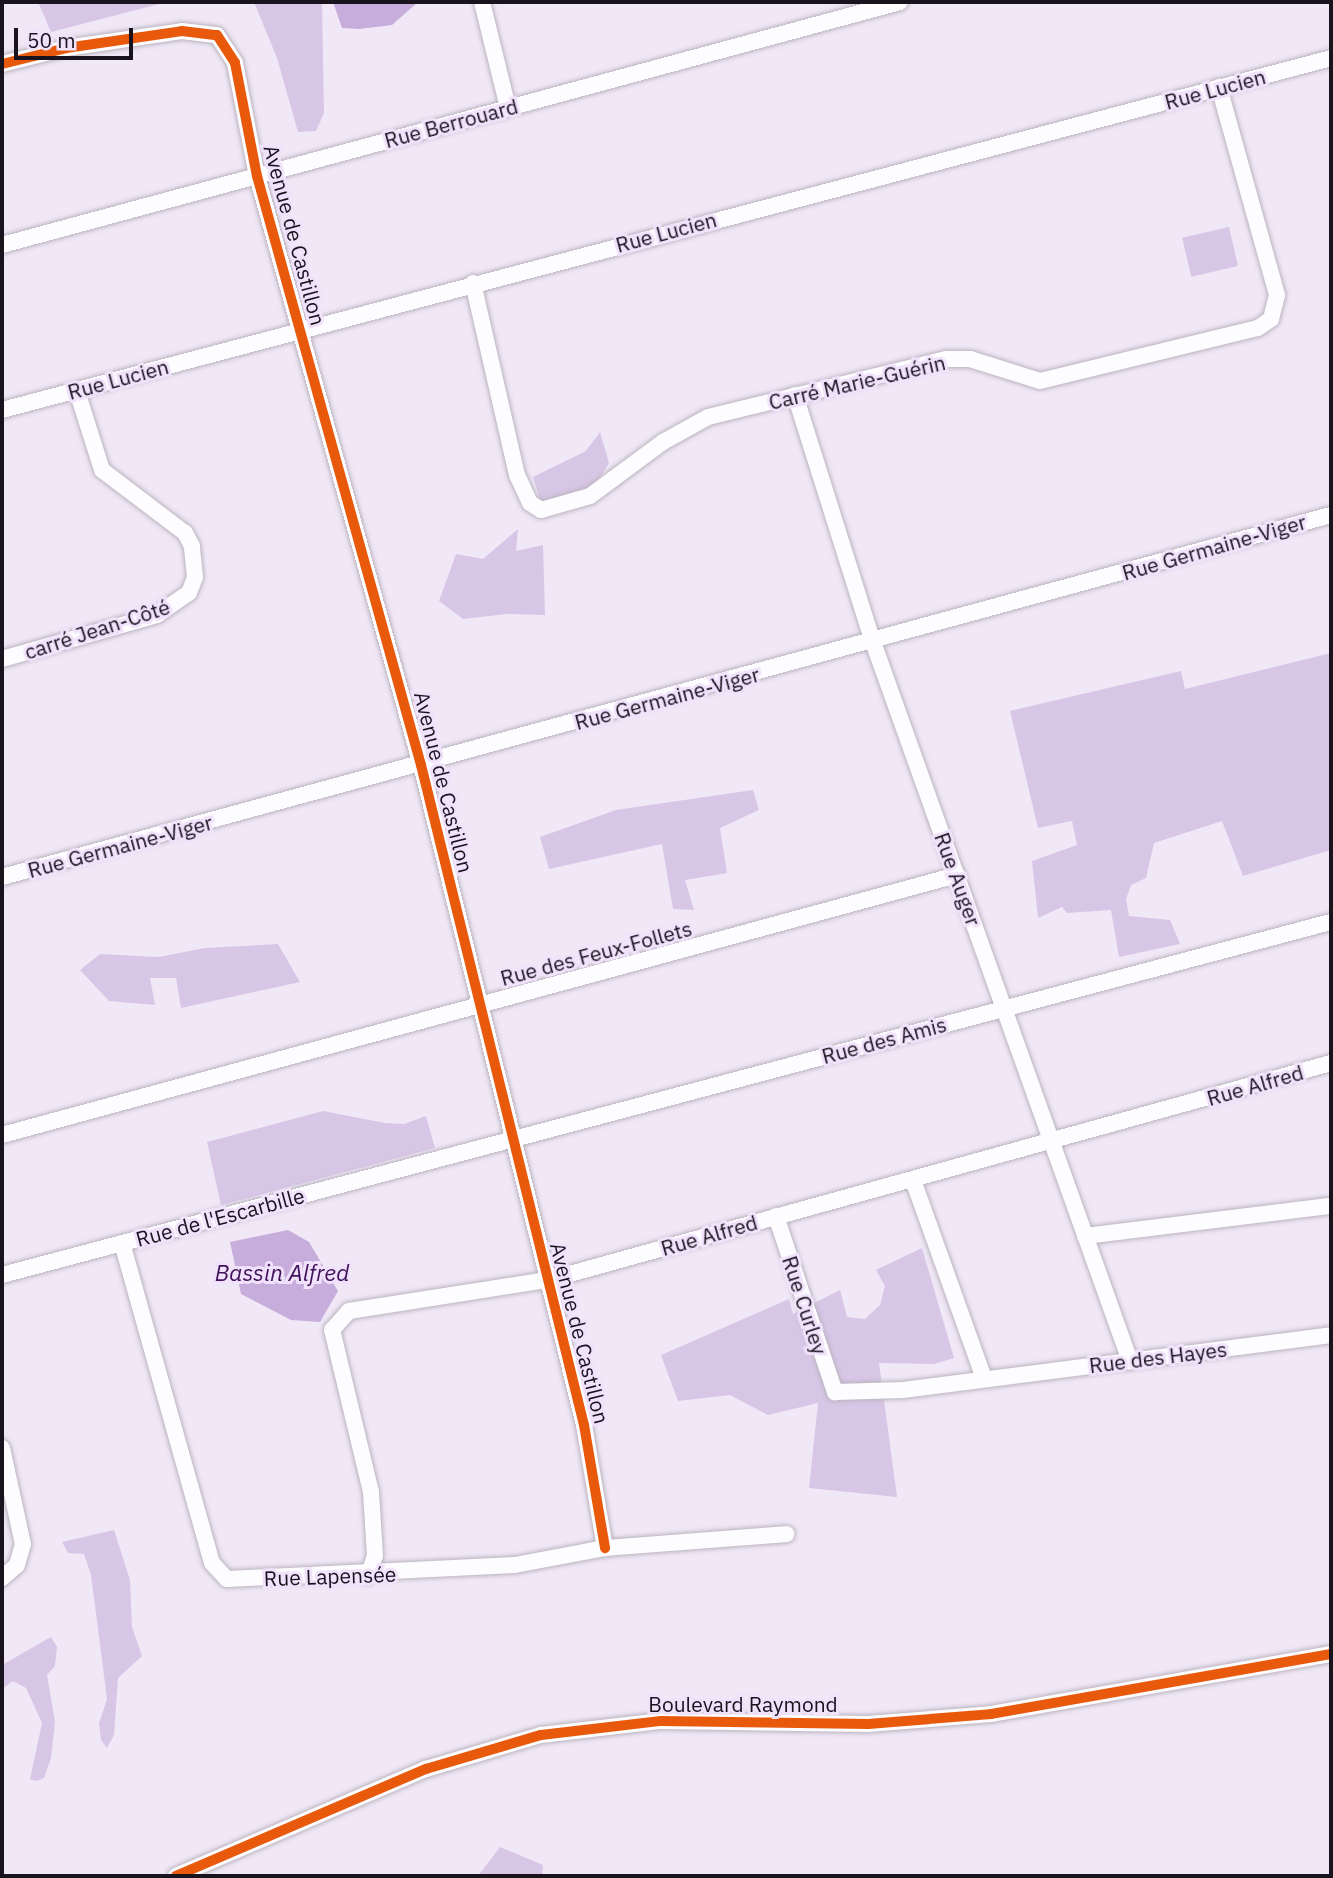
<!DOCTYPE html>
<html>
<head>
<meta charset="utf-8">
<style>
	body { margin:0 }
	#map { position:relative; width:1333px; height:1878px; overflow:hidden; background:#f0e8f6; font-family:"IBM Plex Sans",sans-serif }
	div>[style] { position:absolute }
	.green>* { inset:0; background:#d8c6e6; transform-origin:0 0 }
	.water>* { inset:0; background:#c7addb }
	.roads { filter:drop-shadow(0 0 2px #bbb4c0) drop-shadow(0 0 2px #bbb4c0) }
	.minor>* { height:16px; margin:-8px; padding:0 8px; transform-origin:8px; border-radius:8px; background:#fdfcfe }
	.cycleway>* { height:10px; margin:-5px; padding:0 5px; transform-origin:5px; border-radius:5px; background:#e8590c }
	span { translate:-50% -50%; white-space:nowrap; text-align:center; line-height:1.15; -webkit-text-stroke:6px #f1e2fc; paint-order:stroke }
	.street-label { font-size:21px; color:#19131e }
	.water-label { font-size:23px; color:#401259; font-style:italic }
	.frame { position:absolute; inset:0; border:4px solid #19131e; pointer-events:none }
	.scale { position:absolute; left:14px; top:28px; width:119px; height:32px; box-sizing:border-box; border:4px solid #19131e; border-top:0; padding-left:9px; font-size:21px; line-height:24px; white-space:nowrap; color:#19131e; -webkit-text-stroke:5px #f1e2fc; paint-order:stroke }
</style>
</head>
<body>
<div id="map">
	<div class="green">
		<div style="clip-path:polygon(38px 2px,167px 2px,51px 32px)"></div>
		<div style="clip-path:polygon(254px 2px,322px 2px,324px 113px,316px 131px,298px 132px,277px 58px)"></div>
		<div style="left:1229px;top:227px;width:40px;height:48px;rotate:77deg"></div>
		<div style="clip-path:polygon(600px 432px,609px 463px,596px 484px,582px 494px,542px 506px,533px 477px,586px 451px)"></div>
		<div style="clip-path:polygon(518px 529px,516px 551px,543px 545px,545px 615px,507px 614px,463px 619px,439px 601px,456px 554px,483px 559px)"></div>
		<div style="clip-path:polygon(1331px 653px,1331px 850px,1243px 876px,1222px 821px,1154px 843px,1146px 878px,1131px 885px,1126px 899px,1129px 916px,1170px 920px,1180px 944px,1119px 957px,1111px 910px,1067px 913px,1062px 907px,1038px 918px,1032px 861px,1077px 845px,1072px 821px,1038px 828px,1010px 711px,1181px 671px,1185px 689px)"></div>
		<div style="clip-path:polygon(753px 790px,759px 810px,720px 828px,727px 873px,685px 880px,694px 910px,673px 909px,662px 844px,549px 869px,540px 837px,616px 810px)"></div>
		<div style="clip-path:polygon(278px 944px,300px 982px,181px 1008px,176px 978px,150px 978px,155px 1005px,109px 1001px,80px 970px,100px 954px,159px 957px,205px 948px)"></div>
		<div style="clip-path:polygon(323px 1111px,385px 1123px,404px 1124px,426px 1116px,435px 1148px,221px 1205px,207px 1142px)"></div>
		<div style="clip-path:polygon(922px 1248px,954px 1358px,934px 1364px,879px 1363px,897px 1497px,809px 1488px,818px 1403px,768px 1415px,730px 1395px,678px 1401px,661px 1355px,789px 1299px,793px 1314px,840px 1290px,847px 1317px,865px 1319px,880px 1305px,885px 1286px,876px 1270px)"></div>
		<div style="clip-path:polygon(114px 1530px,130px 1580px,132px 1627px,142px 1656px,118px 1678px,114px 1735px,107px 1748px,101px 1740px,99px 1723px,107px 1699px,91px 1575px,84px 1554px,68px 1553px,62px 1542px)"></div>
		<div style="clip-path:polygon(51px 1637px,57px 1647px,55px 1666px,47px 1675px,55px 1722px,51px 1758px,44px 1778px,37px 1781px,30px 1779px,42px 1723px,26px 1688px,13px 1681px,2px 1689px,2px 1665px)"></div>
		<div style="clip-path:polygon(500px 1847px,543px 1865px,542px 1876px,478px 1876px)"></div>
	</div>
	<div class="water">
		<div style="clip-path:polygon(333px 2px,418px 2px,392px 25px,359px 29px,342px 28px)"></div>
		<div style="clip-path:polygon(288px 1230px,309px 1242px,338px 1291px,320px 1322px,291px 1320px,241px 1294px,230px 1242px)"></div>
	</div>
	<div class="roads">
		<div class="minor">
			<div style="left:482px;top:2px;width:109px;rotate:76.2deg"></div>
			<div style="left:2px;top:64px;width:66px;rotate:-14deg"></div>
			<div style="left:66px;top:48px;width:117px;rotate:-8.3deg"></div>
			<div style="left:182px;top:31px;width:35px;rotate:7deg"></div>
			<div style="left:217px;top:35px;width:33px;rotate:57deg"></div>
			<div style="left:235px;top:63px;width:115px;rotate:79deg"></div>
			<div style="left:257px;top:176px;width:611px;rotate:74.44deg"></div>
			<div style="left:421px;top:765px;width:680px;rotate:76.13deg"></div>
			<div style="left:584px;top:1425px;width:125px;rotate:80.3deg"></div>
			<div style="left:2px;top:245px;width:930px;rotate:-15.14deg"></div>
			<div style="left:473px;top:283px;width:197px;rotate:77.1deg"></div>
			<div style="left:517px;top:475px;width:31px;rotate:65deg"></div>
			<div style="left:530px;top:503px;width:13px;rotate:32deg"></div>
			<div style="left:541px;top:510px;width:51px;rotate:-15.9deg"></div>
			<div style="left:590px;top:496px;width:91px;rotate:-36.5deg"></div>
			<div style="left:663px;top:442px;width:51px;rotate:-29.1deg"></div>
			<div style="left:708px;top:417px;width:245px;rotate:-13.7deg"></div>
			<div style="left:946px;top:359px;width:24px"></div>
			<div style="left:970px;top:359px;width:73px;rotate:17.4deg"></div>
			<div style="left:1040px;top:381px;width:224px;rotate:-13.7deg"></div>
			<div style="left:1258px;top:328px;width:16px;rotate:-35deg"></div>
			<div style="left:1271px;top:319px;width:25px;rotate:-76deg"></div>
			<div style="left:1277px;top:295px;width:216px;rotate:-105.6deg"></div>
			<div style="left:795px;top:395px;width:259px;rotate:72.5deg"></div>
			<div style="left:873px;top:642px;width:764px;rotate:70.33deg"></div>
			<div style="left:2px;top:410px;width:1375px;rotate:-14.83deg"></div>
			<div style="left:2px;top:659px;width:161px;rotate:-15.8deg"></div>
			<div style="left:157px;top:615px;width:39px;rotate:-35deg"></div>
			<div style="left:189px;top:593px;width:17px;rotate:-69deg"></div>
			<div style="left:195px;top:577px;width:31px;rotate:-96deg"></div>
			<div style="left:192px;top:546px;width:15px;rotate:-118deg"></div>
			<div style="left:185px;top:533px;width:104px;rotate:-142.8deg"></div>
			<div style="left:102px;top:470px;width:83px;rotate:-107.6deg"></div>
			<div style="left:2px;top:877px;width:1377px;rotate:-15.24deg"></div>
			<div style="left:2px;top:1135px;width:990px;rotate:-15.23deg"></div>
			<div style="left:913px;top:1180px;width:210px;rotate:70.3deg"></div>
			<div style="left:776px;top:1216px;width:186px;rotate:71.5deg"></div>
			<div style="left:835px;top:1392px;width:68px;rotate:-1.7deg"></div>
			<div style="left:903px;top:1390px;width:432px;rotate:-7.3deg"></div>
			<div style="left:1085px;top:1236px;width:248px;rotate:-7deg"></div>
			<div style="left:122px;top:1243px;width:332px;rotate:74.3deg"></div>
			<div style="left:212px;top:1563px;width:22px;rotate:47deg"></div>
			<div style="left:227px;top:1579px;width:288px;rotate:-2.8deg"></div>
			<div style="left:515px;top:1565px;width:92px;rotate:-10.7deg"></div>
			<div style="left:605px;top:1548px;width:182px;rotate:-4.4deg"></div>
			<div style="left:2px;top:1275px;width:1375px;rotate:-14.88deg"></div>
			<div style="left:2px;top:1448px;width:98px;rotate:77.7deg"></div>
			<div style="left:23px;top:1544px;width:22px;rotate:106deg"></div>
			<div style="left:17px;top:1565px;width:20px;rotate:139deg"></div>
			<div style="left:368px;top:1576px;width:21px;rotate:-71deg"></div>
			<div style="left:375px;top:1556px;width:64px;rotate:-93.6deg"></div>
			<div style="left:371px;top:1492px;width:167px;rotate:-103.5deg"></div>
			<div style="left:332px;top:1330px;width:25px;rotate:-48deg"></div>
			<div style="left:349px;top:1311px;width:201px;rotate:-8.9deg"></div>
			<div style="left:548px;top:1280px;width:813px;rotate:-15.49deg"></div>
			<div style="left:176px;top:1876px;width:272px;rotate:-23.2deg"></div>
			<div style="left:426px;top:1769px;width:120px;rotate:-16.5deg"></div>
			<div style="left:541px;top:1735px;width:121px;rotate:-6.7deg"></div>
			<div style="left:661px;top:1721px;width:207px;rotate:0.8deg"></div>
			<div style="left:868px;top:1724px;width:123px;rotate:-4.6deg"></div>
			<div style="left:991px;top:1714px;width:345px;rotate:-10deg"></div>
		</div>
	</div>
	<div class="cycleway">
		<div style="left:2px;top:64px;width:66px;rotate:-14deg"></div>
		<div style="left:66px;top:48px;width:117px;rotate:-8.3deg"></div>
		<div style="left:182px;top:31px;width:35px;rotate:7deg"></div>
		<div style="left:217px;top:35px;width:33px;rotate:57deg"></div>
		<div style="left:235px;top:63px;width:115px;rotate:79deg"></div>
		<div style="left:257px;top:176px;width:611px;rotate:74.44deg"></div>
		<div style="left:421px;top:765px;width:680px;rotate:76.13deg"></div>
		<div style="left:584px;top:1425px;width:125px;rotate:80.3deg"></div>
		<div style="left:176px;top:1876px;width:272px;rotate:-23.2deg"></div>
		<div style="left:426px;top:1769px;width:120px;rotate:-16.5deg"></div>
		<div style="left:541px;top:1735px;width:121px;rotate:-6.7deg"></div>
		<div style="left:661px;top:1721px;width:207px;rotate:0.8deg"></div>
		<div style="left:868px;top:1724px;width:123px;rotate:-4.6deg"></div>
		<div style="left:991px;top:1714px;width:345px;rotate:-10deg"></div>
	</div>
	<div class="street-label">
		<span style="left:1215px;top:89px;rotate:-15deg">Rue Lucien</span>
		<span style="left:451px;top:123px;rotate:-15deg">Rue Berrouard</span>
		<span style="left:666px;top:232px;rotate:-15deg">Rue Lucien</span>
		<span style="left:295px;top:235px;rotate:75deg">Avenue de Castillon</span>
		<span style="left:118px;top:379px;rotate:-15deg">Rue Lucien</span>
		<span style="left:857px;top:382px;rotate:-13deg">Carré Marie-Guérin</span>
		<span style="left:1214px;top:547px;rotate:-16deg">Rue Germaine-Viger</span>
		<span style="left:97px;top:629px;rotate:-18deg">carré Jean-Côté</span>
		<span style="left:667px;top:698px;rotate:-15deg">Rue Germaine-Viger</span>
		<span style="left:444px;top:782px;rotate:76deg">Avenue de Castillon</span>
		<span style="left:120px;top:846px;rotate:-15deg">Rue Germaine-Viger</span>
		<span style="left:958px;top:879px;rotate:70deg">Rue Auger</span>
		<span style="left:596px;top:953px;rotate:-15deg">Rue des Feux-Follets</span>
		<span style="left:884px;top:1040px;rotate:-15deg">Rue des Amis</span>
		<span style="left:1255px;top:1085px;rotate:-16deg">Rue Alfred</span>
		<span style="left:220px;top:1217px;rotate:-15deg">Rue de l'Escarbille</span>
		<span style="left:709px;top:1235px;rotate:-16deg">Rue Alfred</span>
		<span style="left:805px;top:1305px;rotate:72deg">Rue Curley</span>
		<span style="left:580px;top:1333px;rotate:76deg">Avenue de Castillon</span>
		<span style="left:1158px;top:1357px;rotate:-7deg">Rue des Hayes</span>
		<span style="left:330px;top:1576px;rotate:-2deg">Rue Lapensée</span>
		<span style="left:743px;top:1704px">Boulevard Raymond</span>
	</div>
	<div class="water-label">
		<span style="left:282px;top:1272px">Bassin Alfred</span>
	</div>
	<div class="frame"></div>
	<div class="scale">50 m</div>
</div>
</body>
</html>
